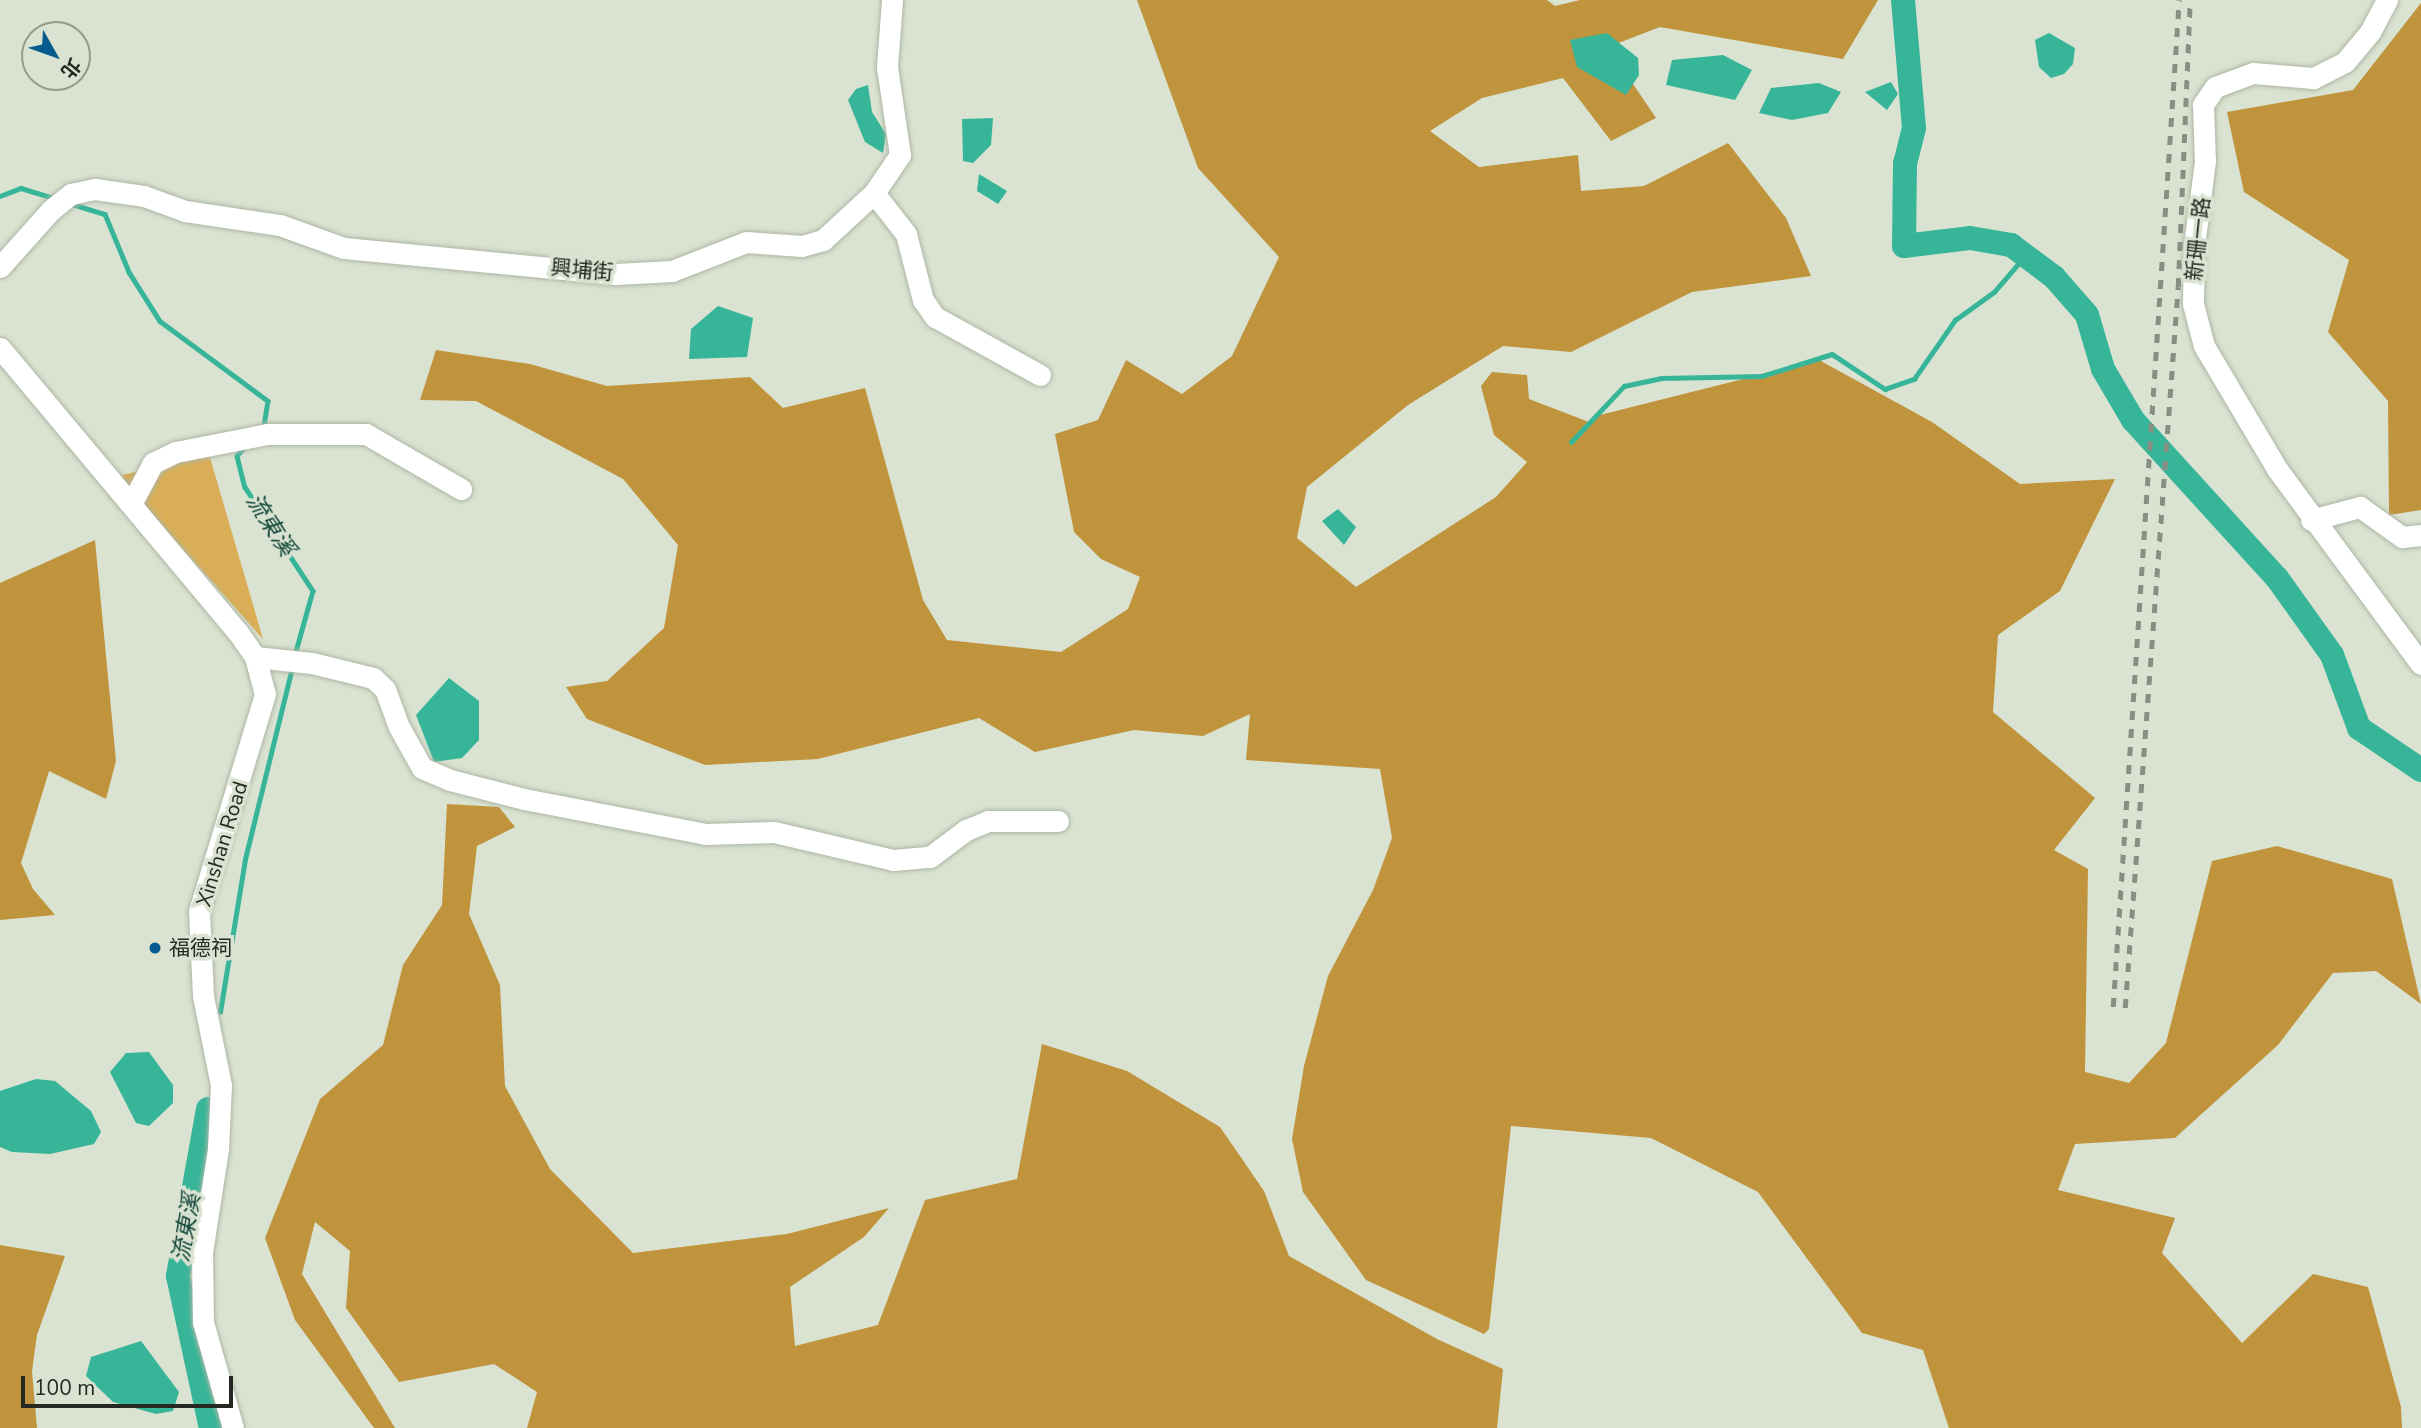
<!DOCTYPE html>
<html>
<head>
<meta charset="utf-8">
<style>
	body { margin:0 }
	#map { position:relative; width:2421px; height:1428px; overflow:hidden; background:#dae3d1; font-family:"Nunito Sans","Noto Sans TC",sans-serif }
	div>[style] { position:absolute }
	.green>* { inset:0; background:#d9ae57 }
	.forest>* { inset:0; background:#bf943c }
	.water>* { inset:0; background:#37b599 }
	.stream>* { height:4.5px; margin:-2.25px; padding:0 2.25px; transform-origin:2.25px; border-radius:2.25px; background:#37b599 }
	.river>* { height:24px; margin:-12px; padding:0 12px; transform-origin:12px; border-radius:12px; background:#37b599 }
	.roads { filter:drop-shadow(0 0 2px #adb6a4) drop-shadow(0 0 2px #adb6a4) }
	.minor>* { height:21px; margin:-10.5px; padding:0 10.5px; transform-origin:10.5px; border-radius:10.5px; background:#fff }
	.rail>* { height:4.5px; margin-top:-2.25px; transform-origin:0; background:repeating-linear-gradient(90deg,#888f82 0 9px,transparent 0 18px) }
	.dots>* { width:19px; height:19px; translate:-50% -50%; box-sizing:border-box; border:4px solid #dae3d1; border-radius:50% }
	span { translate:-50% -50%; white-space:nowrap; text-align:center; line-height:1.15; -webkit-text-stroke:7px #dae3d1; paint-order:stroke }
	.street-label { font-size:21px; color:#262922 }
	.poi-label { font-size:21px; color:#262922 }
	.left { translate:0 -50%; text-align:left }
	.water-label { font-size:23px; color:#104539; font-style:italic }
	.north { position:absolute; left:21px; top:21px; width:70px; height:70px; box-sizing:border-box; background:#dae3d1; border:2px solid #92998b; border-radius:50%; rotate:130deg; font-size:19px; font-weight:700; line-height:28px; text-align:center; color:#262922 }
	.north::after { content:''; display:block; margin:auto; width:24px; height:32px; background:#055b8d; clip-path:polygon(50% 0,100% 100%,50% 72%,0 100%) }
	.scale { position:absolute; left:21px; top:1376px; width:212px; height:32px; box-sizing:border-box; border:4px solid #262922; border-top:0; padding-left:9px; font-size:21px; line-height:24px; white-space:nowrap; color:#262922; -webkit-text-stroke:5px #dae3d1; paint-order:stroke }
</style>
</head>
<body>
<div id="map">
	<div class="green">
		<div style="clip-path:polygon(209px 454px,263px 639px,118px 476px)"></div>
	</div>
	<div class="forest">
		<div style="clip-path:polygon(1137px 0,1547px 0,1555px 6px,1580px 0,1878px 0,1843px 59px,1660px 27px,1608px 47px,1656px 118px,1611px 141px,1563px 78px,1482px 98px,1430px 131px,1479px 167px,1578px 155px,1581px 191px,1644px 186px,1728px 143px,1786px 218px,1811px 276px,1692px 292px,1571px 352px,1503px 346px,1408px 405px,1307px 487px,1297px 538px,1356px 587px,1496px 497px,1527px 462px,1494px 435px,1481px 386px,1492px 372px,1527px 375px,1529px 399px,1589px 422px,1596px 416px,1819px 360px,1932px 422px,2020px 484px,2115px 479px,2060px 591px,1998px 635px,1993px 712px,2095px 798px,2054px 850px,2088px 869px,2085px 1072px,2129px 1083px,2166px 1043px,2212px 861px,2277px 846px,2392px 879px,2421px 1004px,2376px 971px,2333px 973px,2278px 1045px,2175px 1138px,2075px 1144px,2058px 1190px,2175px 1218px,2162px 1253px,2242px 1343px,2313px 1274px,2368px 1287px,2401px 1407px,2402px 1428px,1949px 1428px,1923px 1350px,1862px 1333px,1758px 1192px,1651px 1138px,1511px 1126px,1489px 1329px,1484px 1334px,1366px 1280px,1303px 1192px,1292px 1139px,1304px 1066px,1328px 976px,1373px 890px,1392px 838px,1380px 769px,1246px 760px,1250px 714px,1203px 736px,1134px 730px,1035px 752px,979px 718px,818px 759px,705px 765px,587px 719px,566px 687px,607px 681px,664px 628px,678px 545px,623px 479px,476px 401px,420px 400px,436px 350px,530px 364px,607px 386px,750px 377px,783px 408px,865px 388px,923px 600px,947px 640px,1061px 652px,1128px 609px,1140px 577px,1101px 559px,1074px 532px,1055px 434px,1098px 420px,1126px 360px,1182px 394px,1232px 356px,1279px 257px,1198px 168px)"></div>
		<div style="clip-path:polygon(2421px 3px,2421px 510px,2389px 515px,2388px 401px,2328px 332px,2349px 260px,2244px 192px,2227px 112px,2353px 90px)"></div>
		<div style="clip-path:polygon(95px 540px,116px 761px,106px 799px,49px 771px,21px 863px,33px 889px,55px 915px,0 920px,0 583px)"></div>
		<div style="clip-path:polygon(447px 804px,499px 807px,515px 827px,477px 846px,469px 914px,500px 985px,505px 1086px,550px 1169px,633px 1253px,787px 1234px,889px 1208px,864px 1237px,790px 1287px,795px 1346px,878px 1325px,925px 1200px,1017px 1179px,1042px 1044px,1127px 1071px,1220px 1127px,1264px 1191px,1289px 1256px,1437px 1339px,1503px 1369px,1497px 1428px,527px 1428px,537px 1392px,494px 1364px,399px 1382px,346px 1308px,350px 1251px,315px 1222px,302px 1274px,395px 1428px,374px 1428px,295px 1320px,265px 1238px,320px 1099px,383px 1045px,403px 965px,442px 905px)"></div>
		<div style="clip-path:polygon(0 1245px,65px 1256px,37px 1335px,32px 1371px,37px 1428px,0 1428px)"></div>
	</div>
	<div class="water">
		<div style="clip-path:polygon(1607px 33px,1638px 58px,1639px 75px,1626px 95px,1577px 67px,1570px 40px)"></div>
		<div style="clip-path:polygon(2049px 33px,2075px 48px,2073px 64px,2064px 74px,2051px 78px,2039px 67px,2035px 40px)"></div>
		<div style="clip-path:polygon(1723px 55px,1752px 70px,1735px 100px,1666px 85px,1672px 60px)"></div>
		<div style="clip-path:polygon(1891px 82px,1898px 94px,1887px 110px,1865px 92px)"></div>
		<div style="clip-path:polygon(1819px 83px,1841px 92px,1828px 113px,1792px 120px,1759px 113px,1771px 88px)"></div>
		<div style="clip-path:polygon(868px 85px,872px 112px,886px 134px,883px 153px,865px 142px,848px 100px,856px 89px)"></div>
		<div style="clip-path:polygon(993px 118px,991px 145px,973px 163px,963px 161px,962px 119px)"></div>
		<div style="clip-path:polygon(979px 174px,1007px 191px,998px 204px,977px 191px)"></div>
		<div style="clip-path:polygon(718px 306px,753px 318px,747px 357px,689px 359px,691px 329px)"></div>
		<div style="clip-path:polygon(1338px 509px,1356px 527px,1344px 545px,1322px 521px)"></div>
		<div style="clip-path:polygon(449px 678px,479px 701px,479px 740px,462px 758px,434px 762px,416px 715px)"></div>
		<div style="clip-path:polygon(149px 1052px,173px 1085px,173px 1103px,149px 1126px,136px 1123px,110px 1072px,126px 1053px)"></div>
		<div style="clip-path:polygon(36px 1079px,55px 1081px,91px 1111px,101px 1132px,94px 1144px,50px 1154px,12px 1152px,0 1147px,0 1091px)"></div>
		<div style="clip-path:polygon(141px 1341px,179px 1392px,173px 1411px,156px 1414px,113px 1402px,86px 1376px,91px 1357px)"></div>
	</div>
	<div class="stream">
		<div style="left:0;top:196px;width:22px;rotate:-21deg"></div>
		<div style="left:21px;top:188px;width:34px;rotate:17deg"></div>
		<div style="left:72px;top:204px;width:34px;rotate:17deg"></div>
		<div style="left:105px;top:214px;width:63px;rotate:67.5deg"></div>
		<div style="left:129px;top:272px;width:58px;rotate:57.7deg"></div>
		<div style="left:160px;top:321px;width:134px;rotate:36.5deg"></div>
		<div style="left:268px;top:401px;width:25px;rotate:99deg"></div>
		<div style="left:1571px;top:442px;width:77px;rotate:-46.6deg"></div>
		<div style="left:1624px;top:386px;width:38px;rotate:-12deg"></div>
		<div style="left:1661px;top:378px;width:101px;rotate:-1.1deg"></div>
		<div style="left:1762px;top:376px;width:73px;rotate:-17.4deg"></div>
		<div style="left:1832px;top:354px;width:64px;rotate:33.4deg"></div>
		<div style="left:1885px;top:389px;width:31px;rotate:-19deg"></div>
		<div style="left:1914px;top:379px;width:72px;rotate:-55.2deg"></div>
		<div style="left:1955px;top:320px;width:48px;rotate:-35.7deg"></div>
		<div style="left:1994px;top:292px;width:48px;rotate:-49.3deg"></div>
		<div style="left:246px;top:446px;width:13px;rotate:132deg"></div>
		<div style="left:237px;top:456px;width:32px;rotate:76deg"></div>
		<div style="left:245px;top:487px;width:124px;rotate:56.8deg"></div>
		<div style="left:313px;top:591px;width:66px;rotate:105.7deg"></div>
		<div style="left:220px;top:1012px;width:155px;rotate:-80.7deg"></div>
		<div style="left:245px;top:859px;width:198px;rotate:-76.2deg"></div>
	</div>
	<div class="river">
		<div style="left:1903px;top:0;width:128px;rotate:85.1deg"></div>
		<div style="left:1914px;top:128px;width:36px;rotate:104deg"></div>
		<div style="left:1905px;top:163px;width:83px;rotate:90.7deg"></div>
		<div style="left:1904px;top:246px;width:66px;rotate:-6.9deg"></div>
		<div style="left:1970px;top:238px;width:42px;rotate:9.7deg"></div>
		<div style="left:2011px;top:245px;width:54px;rotate:36.7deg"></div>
		<div style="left:2054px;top:277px;width:50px;rotate:49deg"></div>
		<div style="left:2087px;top:315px;width:56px;rotate:73.5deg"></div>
		<div style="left:2103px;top:369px;width:59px;rotate:59.5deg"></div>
		<div style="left:2133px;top:420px;width:214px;rotate:47.7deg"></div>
		<div style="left:2277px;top:578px;width:95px;rotate:54.5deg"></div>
		<div style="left:2332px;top:655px;width:78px;rotate:69.7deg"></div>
		<div style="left:2359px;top:728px;width:75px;rotate:34.1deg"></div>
		<div style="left:208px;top:1109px;width:170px;rotate:100.2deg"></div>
		<div style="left:178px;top:1276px;width:156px;rotate:77.8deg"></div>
	</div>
	<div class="roads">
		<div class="minor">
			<div style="left:2387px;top:0;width:36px;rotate:118deg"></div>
			<div style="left:2370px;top:32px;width:39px;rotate:130deg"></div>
			<div style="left:2345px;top:62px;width:36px;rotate:153deg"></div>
			<div style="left:2313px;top:78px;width:60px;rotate:-175.2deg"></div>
			<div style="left:2253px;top:73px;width:40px;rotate:159.8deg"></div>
			<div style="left:2215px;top:87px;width:22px;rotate:124deg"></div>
			<div style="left:2203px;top:105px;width:56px;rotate:88deg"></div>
			<div style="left:2205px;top:161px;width:86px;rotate:97.4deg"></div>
			<div style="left:2194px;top:246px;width:58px;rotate:91deg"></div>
			<div style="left:2193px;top:304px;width:43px;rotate:75.3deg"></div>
			<div style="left:2204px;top:346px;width:143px;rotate:59.3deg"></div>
			<div style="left:2277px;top:469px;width:242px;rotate:53.6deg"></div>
			<div style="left:874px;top:193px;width:52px;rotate:52deg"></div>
			<div style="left:906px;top:234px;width:68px;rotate:75.6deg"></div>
			<div style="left:923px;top:300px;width:21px;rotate:55deg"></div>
			<div style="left:935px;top:317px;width:120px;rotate:28.9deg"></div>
			<div style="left:0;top:267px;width:76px;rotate:-48.2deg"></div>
			<div style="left:51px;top:210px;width:26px;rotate:-39deg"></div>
			<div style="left:71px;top:194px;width:25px;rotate:-12deg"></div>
			<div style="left:95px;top:189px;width:49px;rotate:8.1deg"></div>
			<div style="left:144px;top:196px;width:44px;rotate:20.1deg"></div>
			<div style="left:185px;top:211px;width:96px;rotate:8.4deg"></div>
			<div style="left:280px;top:225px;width:68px;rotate:19.8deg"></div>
			<div style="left:344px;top:248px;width:273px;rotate:5.5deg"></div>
			<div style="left:616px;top:274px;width:56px;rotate:-3.1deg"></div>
			<div style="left:672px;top:271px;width:79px;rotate:-21.4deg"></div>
			<div style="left:746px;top:242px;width:56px;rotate:4.1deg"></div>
			<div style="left:802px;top:246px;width:22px;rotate:-16deg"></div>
			<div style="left:823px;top:240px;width:69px;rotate:-42.7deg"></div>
			<div style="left:874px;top:193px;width:46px;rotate:-55.6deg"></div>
			<div style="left:900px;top:155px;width:89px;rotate:-98.4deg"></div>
			<div style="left:887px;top:67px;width:67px;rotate:-85.7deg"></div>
			<div style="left:0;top:348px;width:369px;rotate:50.1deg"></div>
			<div style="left:237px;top:631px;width:32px;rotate:55deg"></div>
			<div style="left:255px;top:657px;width:38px;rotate:75deg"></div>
			<div style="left:265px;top:694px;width:227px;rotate:106.9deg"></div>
			<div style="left:199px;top:911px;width:85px;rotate:87.3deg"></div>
			<div style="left:203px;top:996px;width:91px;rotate:78.6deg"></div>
			<div style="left:221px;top:1085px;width:64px;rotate:92.7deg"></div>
			<div style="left:218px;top:1149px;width:104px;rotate:98.8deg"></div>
			<div style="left:202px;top:1252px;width:70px;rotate:89.2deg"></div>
			<div style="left:203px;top:1322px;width:110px;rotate:74.2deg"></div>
			<div style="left:131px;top:504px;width:47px;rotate:-61.8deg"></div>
			<div style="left:153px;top:463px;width:25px;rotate:-26deg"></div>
			<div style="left:176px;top:452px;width:93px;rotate:-11.2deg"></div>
			<div style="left:267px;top:434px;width:99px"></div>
			<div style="left:366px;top:434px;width:110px;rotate:30.1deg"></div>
			<div style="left:2311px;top:520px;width:51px;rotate:-14.9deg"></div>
			<div style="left:2360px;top:507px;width:52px;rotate:35.5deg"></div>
			<div style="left:2402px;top:537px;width:19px;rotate:-6deg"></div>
			<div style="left:255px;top:657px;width:57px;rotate:6deg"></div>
			<div style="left:312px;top:663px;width:63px;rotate:13.8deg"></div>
			<div style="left:373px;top:678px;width:16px;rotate:43deg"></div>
			<div style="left:385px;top:689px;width:40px;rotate:69.8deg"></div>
			<div style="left:399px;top:727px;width:47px;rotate:60.7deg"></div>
			<div style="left:422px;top:768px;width:30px;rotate:23deg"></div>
			<div style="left:450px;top:780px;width:76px;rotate:14.4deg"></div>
			<div style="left:524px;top:799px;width:184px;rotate:10.9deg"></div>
			<div style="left:705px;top:834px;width:69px;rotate:-1.7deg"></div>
			<div style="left:774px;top:832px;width:122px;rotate:13.2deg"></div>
			<div style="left:893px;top:860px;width:37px;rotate:-5deg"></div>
			<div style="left:930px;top:857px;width:45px;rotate:-36.9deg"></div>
			<div style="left:966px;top:830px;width:24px;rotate:-22deg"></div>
			<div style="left:988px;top:821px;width:70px"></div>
		</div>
	</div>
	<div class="rail">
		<div style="left:2113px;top:1007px;width:1009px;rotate:-86.25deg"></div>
		<div style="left:2125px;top:1008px;width:723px;rotate:-85.8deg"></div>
		<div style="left:2178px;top:287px;width:287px;rotate:-87.6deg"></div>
	</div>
	<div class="dots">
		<div style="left:155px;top:948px;background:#055b8d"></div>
	</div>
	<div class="street-label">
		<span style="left:2198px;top:239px;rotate:-84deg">新珊一路</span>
		<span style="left:582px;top:270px;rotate:5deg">興埔街</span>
		<span style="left:222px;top:844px;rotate:-73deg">Xinshan Road</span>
	</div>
	<div class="poi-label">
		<span class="left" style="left:169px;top:948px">福德祠</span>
	</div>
	<div class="water-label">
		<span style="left:270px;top:525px;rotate:57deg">流東溪</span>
		<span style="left:187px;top:1228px;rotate:-80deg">流東溪</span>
	</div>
	<div class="north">北</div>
	<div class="scale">100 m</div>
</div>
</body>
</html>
